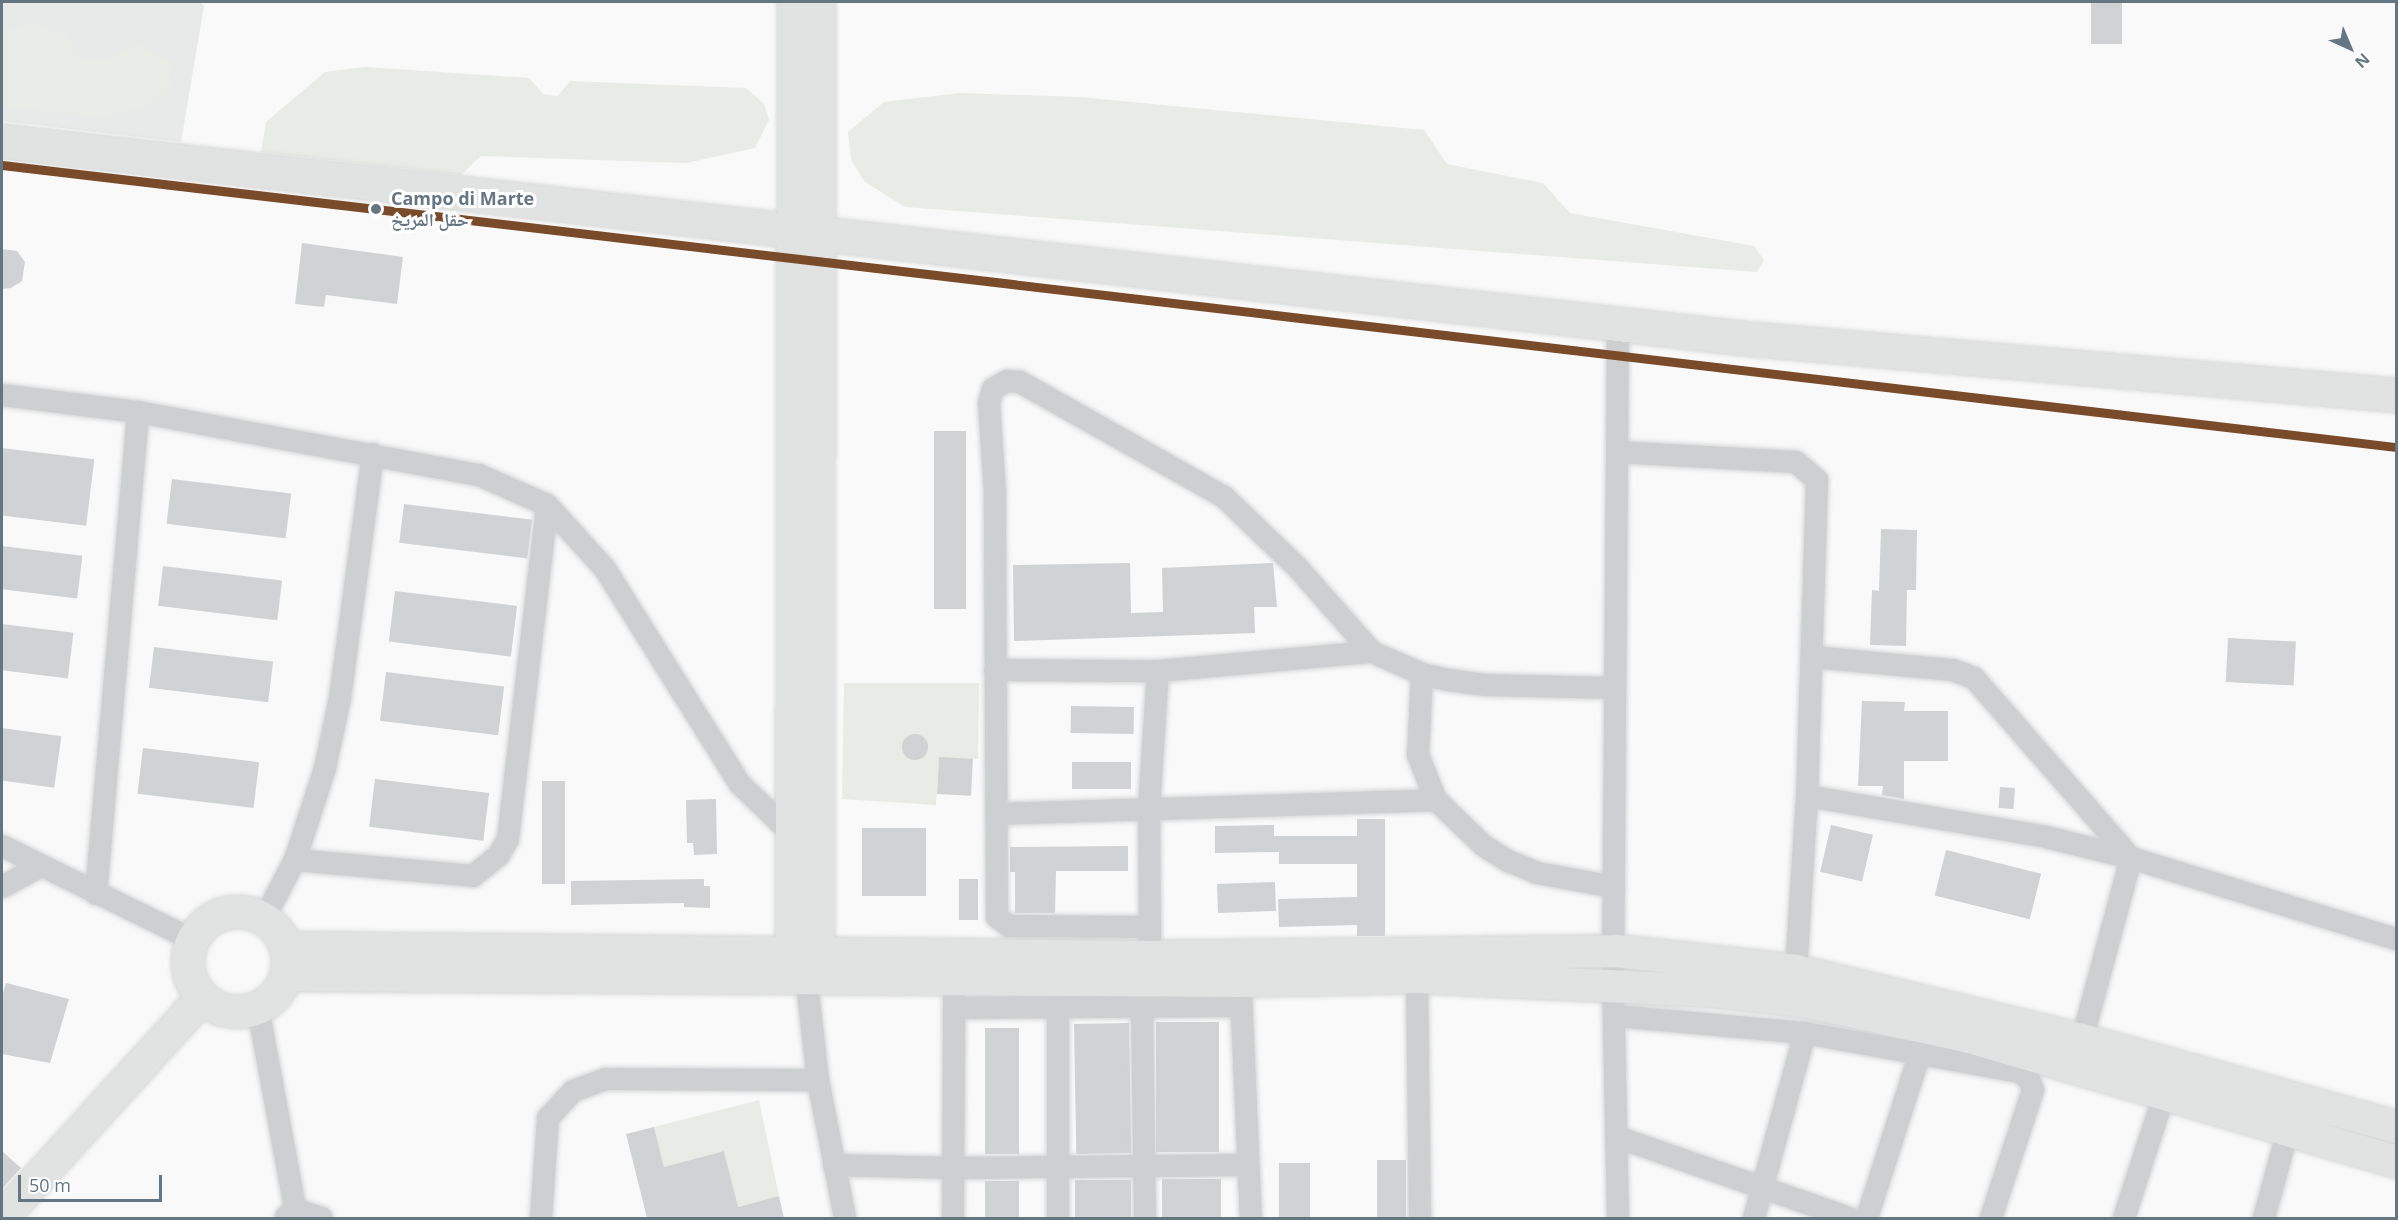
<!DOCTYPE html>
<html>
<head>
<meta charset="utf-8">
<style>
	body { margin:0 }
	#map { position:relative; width:2398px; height:1220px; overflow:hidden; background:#f9f9f9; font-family:"Open Sans","Noto Naskh Arabic",sans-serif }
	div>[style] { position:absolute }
	.built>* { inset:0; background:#e8e9e9 }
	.green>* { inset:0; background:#e8ebe6 }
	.building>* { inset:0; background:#d0d2d3; transform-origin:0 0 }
	.round { border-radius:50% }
	.roads { filter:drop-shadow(0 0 2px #d5d6d7) drop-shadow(0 0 2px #d5d6d7) }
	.street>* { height:22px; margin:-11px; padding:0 11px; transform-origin:11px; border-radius:11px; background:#cecfd0 }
	.secondary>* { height:32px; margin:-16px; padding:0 16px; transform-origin:16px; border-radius:16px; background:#e1e2e2 }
	.secondary>.ring { margin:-16px; padding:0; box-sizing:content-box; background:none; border:32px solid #e1e2e2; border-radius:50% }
	.highway>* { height:33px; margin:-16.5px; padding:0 16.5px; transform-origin:16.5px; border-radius:16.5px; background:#e1e2e2 }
	.rail-1>* { height:9px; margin:-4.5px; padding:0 4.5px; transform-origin:4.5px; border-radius:4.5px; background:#7a4b2a }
	.dots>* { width:16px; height:16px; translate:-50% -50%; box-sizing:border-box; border:3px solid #fff; border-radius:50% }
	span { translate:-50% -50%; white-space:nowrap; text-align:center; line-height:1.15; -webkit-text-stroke:6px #fff; paint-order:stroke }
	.stop-label { font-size:18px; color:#657683; font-weight:700 }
	.left { translate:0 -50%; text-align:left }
	.frame { position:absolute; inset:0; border:3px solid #657683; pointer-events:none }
	.north { position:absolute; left:2320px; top:18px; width:60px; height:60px; -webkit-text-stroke:4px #fff; paint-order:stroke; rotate:136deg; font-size:16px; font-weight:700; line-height:24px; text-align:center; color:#657683 }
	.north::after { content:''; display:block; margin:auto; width:21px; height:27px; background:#657683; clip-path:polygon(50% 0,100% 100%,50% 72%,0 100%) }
	.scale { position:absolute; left:18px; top:1175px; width:144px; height:27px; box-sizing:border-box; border:3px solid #657683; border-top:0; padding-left:8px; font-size:18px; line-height:21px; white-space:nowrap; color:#657683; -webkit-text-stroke:4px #fff; paint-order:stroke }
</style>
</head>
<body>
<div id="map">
	<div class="built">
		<div style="clip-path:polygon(2px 2px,200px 2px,204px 6px,181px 142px,2px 121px)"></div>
	</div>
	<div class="green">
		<div style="clip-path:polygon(31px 22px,66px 35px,82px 59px,107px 60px,136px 43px,171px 63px,170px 87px,155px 103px,102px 117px,2px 106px,2px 33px)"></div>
		<div style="clip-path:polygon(365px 67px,529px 78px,543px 94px,558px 96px,570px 81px,746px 88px,764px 104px,769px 120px,755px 148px,686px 163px,481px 156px,461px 175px,261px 152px,266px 122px,325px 72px)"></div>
		<div style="clip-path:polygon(960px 93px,1080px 97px,1424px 130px,1447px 164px,1543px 183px,1570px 213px,1754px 246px,1764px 260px,1757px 272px,905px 207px,865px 182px,851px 160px,848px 132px,884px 102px)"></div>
		<div style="clip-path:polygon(844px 683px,979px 683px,978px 759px,939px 758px,936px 805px,842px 799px)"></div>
		<div style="clip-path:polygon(759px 1100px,779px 1196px,695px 1218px,676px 1218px,673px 1208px,734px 1191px,724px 1151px,664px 1167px,654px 1127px)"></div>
	</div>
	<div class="building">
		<div style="left:2091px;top:2px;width:31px;height:42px"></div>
		<div style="clip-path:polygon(302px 243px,403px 257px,397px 304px,326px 295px,324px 307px,295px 304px)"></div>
		<div style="clip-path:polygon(2px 249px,17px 251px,25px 262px,22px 281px,11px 288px,2px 289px)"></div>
		<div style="left:934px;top:431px;width:32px;height:178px"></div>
		<div style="left:2px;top:448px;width:93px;height:67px;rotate:7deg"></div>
		<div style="left:172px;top:479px;width:120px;height:45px;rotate:7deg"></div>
		<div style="left:404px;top:504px;width:129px;height:39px;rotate:7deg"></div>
		<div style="clip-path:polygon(1881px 529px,1917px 530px,1916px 590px,1907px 590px,1906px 646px,1870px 645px,1872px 590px,1879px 591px)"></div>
		<div style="left:2px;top:546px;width:81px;height:43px;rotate:7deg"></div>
		<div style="clip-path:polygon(1130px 563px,1131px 613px,1163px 612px,1162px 568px,1273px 563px,1277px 607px,1254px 607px,1255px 633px,1014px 641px,1013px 565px)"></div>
		<div style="left:163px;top:566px;width:120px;height:40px;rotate:7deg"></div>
		<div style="left:395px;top:591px;width:123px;height:51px;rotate:7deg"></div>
		<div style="left:2px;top:624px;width:72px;height:46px;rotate:7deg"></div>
		<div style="left:2228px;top:638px;width:68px;height:44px;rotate:3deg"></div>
		<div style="left:154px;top:647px;width:120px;height:41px;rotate:7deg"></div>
		<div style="left:386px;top:672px;width:119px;height:49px;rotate:7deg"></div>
		<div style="clip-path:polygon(1862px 701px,1905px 702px,1904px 711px,1948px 711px,1948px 761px,1904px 761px,1904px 799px,1882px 795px,1883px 786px,1858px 786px)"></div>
		<div style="left:1071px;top:706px;width:63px;height:27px;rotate:1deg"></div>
		<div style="left:2px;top:728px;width:60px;height:52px;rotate:8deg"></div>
		<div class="round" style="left:902px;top:734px;width:26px;height:26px"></div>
		<div style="left:143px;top:748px;width:117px;height:46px;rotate:7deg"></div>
		<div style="left:939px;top:757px;width:34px;height:37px;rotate:3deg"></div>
		<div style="left:1072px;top:762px;width:59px;height:27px"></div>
		<div style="left:375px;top:779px;width:115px;height:48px;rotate:7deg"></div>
		<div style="left:542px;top:781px;width:23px;height:103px"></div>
		<div style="left:2000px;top:787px;width:15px;height:21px;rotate:4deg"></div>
		<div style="clip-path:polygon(716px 799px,717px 854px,694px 855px,693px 843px,687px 843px,686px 800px)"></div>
		<div style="clip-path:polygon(1357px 819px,1385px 819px,1385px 936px,1357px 936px,1357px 925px,1279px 927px,1278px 899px,1357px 897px,1357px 864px,1279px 864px,1279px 852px,1215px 853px,1215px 826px,1274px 825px,1274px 836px,1357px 836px)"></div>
		<div style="left:1831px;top:825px;width:43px;height:48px;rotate:13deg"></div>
		<div style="left:862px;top:828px;width:64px;height:68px"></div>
		<div style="clip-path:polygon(1128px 846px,1128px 871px,1056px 871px,1055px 913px,1015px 913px,1015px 872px,1010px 872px,1010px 847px)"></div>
		<div style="left:1946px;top:850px;width:98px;height:47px;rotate:14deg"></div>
		<div style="clip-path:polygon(704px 879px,704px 886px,710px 886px,710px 908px,684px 907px,684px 903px,571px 905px,571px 881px)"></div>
		<div style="left:959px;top:879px;width:19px;height:41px"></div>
		<div style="left:1275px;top:882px;width:29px;height:58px;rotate:88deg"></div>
		<div style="clip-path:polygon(6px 983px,69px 999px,50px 1063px,2px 1054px,2px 996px)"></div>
		<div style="left:1219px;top:1022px;width:130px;height:63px;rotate:90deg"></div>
		<div style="left:1129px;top:1023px;width:130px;height:55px;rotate:89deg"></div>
		<div style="left:985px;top:1028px;width:34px;height:126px"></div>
		<div style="clip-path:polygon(654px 1127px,664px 1167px,724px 1151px,738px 1207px,779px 1196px,784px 1218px,647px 1218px,626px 1134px)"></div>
		<div style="clip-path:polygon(2px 1151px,21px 1168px,2px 1189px)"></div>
		<div style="left:1377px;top:1160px;width:29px;height:58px"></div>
		<div style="left:1310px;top:1163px;width:55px;height:31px;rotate:90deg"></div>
		<div style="left:1162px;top:1179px;width:59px;height:39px"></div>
		<div style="left:1075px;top:1180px;width:56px;height:38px"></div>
		<div style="left:985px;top:1181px;width:34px;height:37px"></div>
	</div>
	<div class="roads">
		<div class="street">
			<div style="left:2px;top:395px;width:137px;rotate:7.1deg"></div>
			<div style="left:138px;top:412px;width:347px;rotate:10.5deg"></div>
			<div style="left:479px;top:475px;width:74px;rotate:23.8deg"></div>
			<div style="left:547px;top:505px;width:86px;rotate:47.8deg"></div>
			<div style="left:605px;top:569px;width:254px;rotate:57.9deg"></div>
			<div style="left:740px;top:784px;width:72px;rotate:43.9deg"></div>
			<div style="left:1617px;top:452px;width:179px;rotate:3.2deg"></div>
			<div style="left:1796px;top:462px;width:28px;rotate:41deg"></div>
			<div style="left:1817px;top:480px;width:316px;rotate:91.8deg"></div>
			<div style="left:1812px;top:657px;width:142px;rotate:5.3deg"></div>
			<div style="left:1953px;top:670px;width:22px;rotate:21deg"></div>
			<div style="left:1974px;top:678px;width:239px;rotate:48.9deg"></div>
			<div style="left:995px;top:670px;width:163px;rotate:0.4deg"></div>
			<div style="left:1158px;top:671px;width:215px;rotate:-5.1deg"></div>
			<div style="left:1422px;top:674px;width:81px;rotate:92.8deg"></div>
			<div style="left:1418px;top:755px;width:48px;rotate:68.2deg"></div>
			<div style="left:1436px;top:800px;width:66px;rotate:43.8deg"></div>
			<div style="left:1484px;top:846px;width:28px;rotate:32deg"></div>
			<div style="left:1508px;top:861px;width:31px;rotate:22deg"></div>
			<div style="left:1537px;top:873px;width:78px;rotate:10.3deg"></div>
			<div style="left:999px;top:814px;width:437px;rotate:-1.8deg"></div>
			<div style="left:2px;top:846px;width:213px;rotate:26.2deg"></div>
			<div style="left:295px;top:860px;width:179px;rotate:5.1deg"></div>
			<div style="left:473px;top:876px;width:33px;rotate:-39deg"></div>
			<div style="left:499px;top:855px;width:18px;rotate:-61deg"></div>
			<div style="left:508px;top:839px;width:336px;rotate:-83.3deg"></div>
			<div style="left:2px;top:887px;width:44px;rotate:-28.3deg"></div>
			<div style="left:96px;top:894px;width:484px;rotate:-85deg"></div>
			<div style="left:264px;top:919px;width:67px;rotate:-62.3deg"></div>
			<div style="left:295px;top:860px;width:97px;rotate:-71.9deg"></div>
			<div style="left:325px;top:768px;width:72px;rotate:-77.9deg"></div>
			<div style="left:340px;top:698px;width:246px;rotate:-82.3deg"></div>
			<div style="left:1150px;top:927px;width:141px;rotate:-179.6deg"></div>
			<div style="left:1009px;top:926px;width:15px;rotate:-143deg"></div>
			<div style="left:997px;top:917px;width:424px;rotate:-90.3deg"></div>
			<div style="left:995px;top:493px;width:90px;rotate:-93.8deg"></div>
			<div style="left:989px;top:403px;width:15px;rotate:-74deg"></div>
			<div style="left:993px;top:389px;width:16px;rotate:-30deg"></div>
			<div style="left:1007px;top:381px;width:13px;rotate:4deg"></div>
			<div style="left:1020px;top:382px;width:234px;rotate:29.4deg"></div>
			<div style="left:1224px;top:497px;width:101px;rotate:43.8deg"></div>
			<div style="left:1297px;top:567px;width:113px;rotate:48.6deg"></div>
			<div style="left:1372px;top:652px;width:55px;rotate:23.7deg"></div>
			<div style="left:1422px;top:674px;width:28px;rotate:13deg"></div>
			<div style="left:1449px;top:680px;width:37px;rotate:8deg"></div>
			<div style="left:1486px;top:685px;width:128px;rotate:1.3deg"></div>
			<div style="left:1150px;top:940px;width:131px;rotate:-90.4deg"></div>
			<div style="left:1149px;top:809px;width:138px;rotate:-86.3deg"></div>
			<div style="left:1796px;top:971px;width:175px;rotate:-86.4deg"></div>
			<div style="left:1807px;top:796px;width:242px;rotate:9.7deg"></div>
			<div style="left:2046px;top:837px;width:88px;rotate:13.9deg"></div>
			<div style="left:806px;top:975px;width:106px;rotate:83.5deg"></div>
			<div style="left:818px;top:1080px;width:141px;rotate:78.9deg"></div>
			<div style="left:1417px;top:977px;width:241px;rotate:89.3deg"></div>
			<div style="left:1241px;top:992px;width:226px;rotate:87.5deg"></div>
			<div style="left:258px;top:1008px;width:214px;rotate:79.5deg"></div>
			<div style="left:955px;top:1008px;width:286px;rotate:-0.4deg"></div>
			<div style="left:1142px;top:1008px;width:210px;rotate:89.2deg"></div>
			<div style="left:1615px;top:1016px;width:191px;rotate:5.1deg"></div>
			<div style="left:1805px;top:1033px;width:219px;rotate:10.3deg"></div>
			<div style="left:2020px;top:1072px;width:11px;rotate:38deg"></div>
			<div style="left:2029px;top:1079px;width:12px;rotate:70deg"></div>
			<div style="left:2033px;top:1090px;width:135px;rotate:108.2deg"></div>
			<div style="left:2082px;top:1040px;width:188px;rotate:-74.9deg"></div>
			<div style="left:2131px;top:858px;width:277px;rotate:17deg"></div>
			<div style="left:1617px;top:1137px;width:246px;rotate:19.2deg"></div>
			<div style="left:834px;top:1165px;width:118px;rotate:1.5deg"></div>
			<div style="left:952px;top:1168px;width:296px;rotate:-0.6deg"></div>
			<div style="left:286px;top:1217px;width:11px;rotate:-45deg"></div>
			<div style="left:294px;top:1209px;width:29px;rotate:18deg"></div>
			<div style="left:541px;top:1218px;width:100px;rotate:-86deg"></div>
			<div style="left:548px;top:1118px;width:37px;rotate:-47deg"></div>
			<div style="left:573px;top:1091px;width:35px;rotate:-20deg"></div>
			<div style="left:606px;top:1079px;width:212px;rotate:0.3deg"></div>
			<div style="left:953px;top:1218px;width:223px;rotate:-89.7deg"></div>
			<div style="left:1058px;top:1218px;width:210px;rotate:-90deg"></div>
			<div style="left:1618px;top:1218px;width:234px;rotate:-91.2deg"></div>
			<div style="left:1613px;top:984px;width:659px;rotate:-89.57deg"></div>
			<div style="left:1754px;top:1218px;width:192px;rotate:-74.6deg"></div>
			<div style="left:1867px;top:1218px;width:173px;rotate:-72.2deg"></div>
			<div style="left:2124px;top:1218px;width:129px;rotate:-72deg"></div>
			<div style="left:2264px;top:1218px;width:91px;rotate:-74.7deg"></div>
		</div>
		<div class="secondary">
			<div style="left:794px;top:2px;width:949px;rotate:90.12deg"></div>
			<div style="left:792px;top:951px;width:21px;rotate:61deg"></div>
			<div class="ring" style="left:188px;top:912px;width:68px;height:68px"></div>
			<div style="left:286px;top:948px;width:864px;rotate:0.6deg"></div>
			<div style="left:1150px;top:957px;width:466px;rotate:-0.7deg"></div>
			<div style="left:1616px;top:951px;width:181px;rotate:6.3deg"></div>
			<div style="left:1796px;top:971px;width:294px;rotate:13.6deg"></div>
			<div style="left:2082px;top:1040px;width:326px;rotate:15.5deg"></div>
			<div style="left:809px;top:969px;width:20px;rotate:-63deg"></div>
			<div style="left:818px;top:951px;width:949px;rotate:-89.94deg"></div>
			<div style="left:286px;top:975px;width:954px;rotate:0.36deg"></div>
			<div style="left:1240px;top:981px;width:177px;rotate:-1.3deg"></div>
			<div style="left:1417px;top:977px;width:297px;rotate:2.7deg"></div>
			<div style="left:1714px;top:991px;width:92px;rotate:6.3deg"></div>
			<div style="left:1805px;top:1001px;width:165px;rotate:12.3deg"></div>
			<div style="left:1966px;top:1036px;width:448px;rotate:16.3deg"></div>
			<div style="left:2px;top:1218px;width:297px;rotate:-47.7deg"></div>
		</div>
		<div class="highway">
			<div style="left:2px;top:141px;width:1750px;rotate:6.46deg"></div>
			<div style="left:1741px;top:338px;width:657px;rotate:4.97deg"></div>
		</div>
	</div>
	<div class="rail-1">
		<div style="left:2px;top:165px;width:2411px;rotate:6.72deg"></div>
	</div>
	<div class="dots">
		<div style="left:376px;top:209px;background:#657683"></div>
	</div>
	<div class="stop-label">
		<span class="left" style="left:391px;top:209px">Campo di Marte<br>حقل المريخ</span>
	</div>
	<div class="frame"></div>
	<div class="north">N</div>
	<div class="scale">50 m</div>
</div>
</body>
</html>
